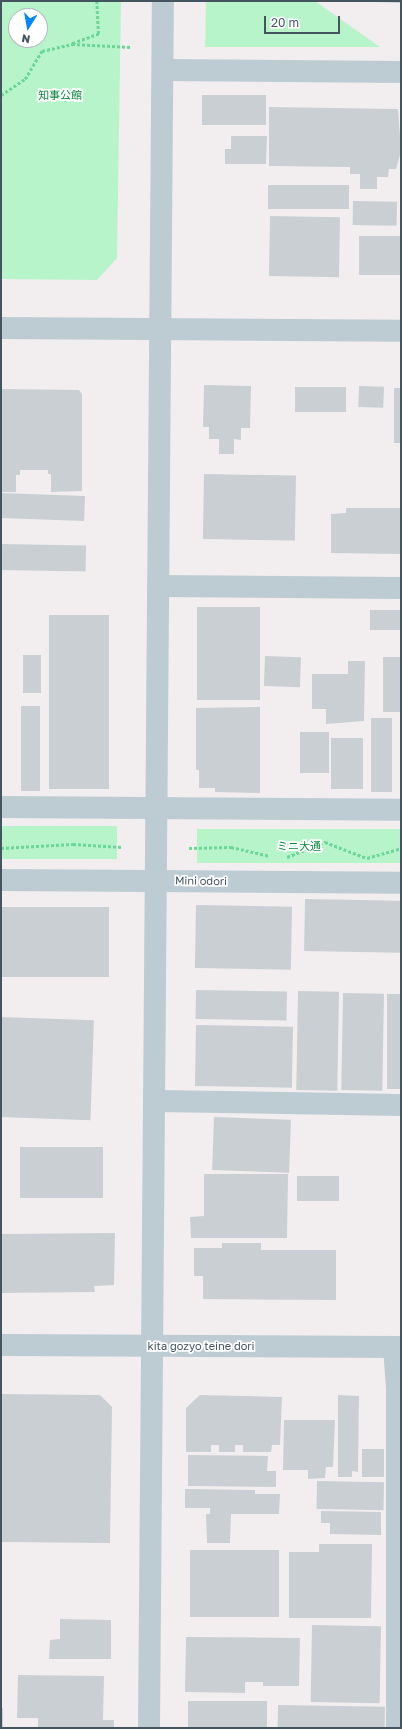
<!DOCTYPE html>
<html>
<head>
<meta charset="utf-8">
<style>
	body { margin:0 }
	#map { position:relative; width:402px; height:1729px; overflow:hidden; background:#f2eeef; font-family:"Golos Text","Noto Sans JP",sans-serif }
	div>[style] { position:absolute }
	.green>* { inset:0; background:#b8f4c9; transform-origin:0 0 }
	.building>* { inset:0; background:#cacfd4; transform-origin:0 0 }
	.path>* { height:2.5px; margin-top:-1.25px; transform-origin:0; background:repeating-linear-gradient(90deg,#6bd797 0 3px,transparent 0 5px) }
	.minor>* { height:22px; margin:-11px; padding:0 11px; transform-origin:11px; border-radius:11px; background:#bdcbd3 }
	span { translate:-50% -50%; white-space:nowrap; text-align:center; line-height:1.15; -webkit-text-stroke:3.5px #fff; paint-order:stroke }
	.park-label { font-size:11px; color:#0c893e }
	.street-label { font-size:11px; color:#44555f }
	.frame { position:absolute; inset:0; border:2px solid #44555f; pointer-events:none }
	.north { position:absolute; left:8px; top:8px; width:40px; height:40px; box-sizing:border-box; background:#fff; border:1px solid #b4bbbf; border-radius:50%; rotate:191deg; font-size:11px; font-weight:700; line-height:16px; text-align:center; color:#44555f }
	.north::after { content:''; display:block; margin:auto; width:14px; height:18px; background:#0387f7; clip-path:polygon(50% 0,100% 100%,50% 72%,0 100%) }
	.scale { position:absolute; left:264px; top:16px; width:76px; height:18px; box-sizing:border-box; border:2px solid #44555f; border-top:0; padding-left:5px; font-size:12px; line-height:14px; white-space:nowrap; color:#44555f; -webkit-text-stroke:3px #fff; paint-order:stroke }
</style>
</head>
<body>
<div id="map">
	<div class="green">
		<div style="clip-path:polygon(evenodd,1px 1px,121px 1px,117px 258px,97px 280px,1px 279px,1px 1px,16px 16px,40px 16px,40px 40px,16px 40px,16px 16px)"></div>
		<div style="clip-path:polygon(206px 1px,315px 1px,380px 47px,205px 47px)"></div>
		<div style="left:1px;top:826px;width:116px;height:33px"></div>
		<div style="left:197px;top:829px;width:204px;height:34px"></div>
	</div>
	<div class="building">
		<div style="clip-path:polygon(374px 1px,401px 1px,401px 3px,374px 2px)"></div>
		<div style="left:202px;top:95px;width:64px;height:30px"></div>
		<div style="clip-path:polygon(269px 107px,398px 109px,401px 151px,396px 169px,389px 169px,388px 177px,377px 177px,377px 189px,360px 189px,360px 174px,350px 174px,350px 167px,269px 166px)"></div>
		<div style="clip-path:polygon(231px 136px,267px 136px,266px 164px,225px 164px,225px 149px,231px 149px)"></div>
		<div style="left:268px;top:185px;width:81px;height:24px"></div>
		<div style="left:353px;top:201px;width:44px;height:24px;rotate:1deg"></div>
		<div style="left:270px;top:216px;width:70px;height:60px;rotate:1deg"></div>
		<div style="left:359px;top:236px;width:42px;height:39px"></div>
		<div style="clip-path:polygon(204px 385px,251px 386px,250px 428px,241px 428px,241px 440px,234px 439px,234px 454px,219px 454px,219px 439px,209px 439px,209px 427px,203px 427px)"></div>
		<div style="left:359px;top:386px;width:25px;height:21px;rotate:2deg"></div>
		<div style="left:295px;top:387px;width:51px;height:25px"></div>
		<div style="left:394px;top:388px;width:7px;height:55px"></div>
		<div style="clip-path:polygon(1px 389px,79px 390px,82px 394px,82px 491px,51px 492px,51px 474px,48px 474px,48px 470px,20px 470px,20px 475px,16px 475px,16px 492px,1px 492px)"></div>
		<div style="left:204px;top:474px;width:92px;height:65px;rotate:1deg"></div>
		<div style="left:85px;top:496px;width:25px;height:84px;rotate:92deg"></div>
		<div style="clip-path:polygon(346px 508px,401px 508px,401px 554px,331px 553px,331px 514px,346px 513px)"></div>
		<div style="left:1px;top:544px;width:85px;height:26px;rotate:1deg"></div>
		<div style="left:197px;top:607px;width:63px;height:93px"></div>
		<div style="left:370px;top:610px;width:31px;height:20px"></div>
		<div style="left:49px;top:615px;width:60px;height:174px"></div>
		<div style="left:23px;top:655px;width:18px;height:38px"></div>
		<div style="left:265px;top:656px;width:36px;height:30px;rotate:2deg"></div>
		<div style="left:383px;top:657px;width:18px;height:55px"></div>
		<div style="clip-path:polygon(348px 661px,365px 661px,364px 721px,326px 724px,326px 709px,312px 709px,312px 674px,348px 674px)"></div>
		<div style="left:21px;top:706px;width:19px;height:85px"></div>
		<div style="clip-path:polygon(260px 707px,260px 793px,215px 792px,215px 788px,199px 788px,199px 770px,196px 770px,196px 708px)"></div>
		<div style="left:371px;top:718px;width:21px;height:74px"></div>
		<div style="left:329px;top:732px;width:41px;height:29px;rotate:90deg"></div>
		<div style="left:331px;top:738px;width:32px;height:51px"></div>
		<div style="left:305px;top:899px;width:96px;height:52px;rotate:1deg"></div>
		<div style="left:196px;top:905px;width:96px;height:63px;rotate:1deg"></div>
		<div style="left:1px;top:907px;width:108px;height:70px"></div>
		<div style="left:196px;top:990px;width:91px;height:29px;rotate:1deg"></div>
		<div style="left:298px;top:991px;width:41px;height:99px;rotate:1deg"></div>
		<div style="left:343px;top:993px;width:41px;height:97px;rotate:1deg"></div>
		<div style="left:387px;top:994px;width:14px;height:95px"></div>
		<div style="left:1px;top:1017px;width:93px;height:100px;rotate:2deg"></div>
		<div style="left:196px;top:1025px;width:97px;height:61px;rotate:1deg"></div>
		<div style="left:214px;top:1117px;width:77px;height:53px;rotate:2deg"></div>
		<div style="left:20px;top:1147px;width:83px;height:51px"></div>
		<div style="clip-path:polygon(204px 1174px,288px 1174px,287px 1238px,191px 1238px,190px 1217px,204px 1216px)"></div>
		<div style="left:339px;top:1176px;width:25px;height:42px;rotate:90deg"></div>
		<div style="clip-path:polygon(115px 1233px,114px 1285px,94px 1286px,95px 1292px,1px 1293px,1px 1234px)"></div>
		<div style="clip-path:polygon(222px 1243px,261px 1243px,261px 1250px,336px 1250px,336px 1300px,203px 1299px,203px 1276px,194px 1276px,194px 1248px,222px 1248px)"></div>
		<div style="clip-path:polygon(1px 1394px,100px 1395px,112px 1407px,110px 1543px,1px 1542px)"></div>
		<div style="clip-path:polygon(200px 1395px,282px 1397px,280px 1445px,272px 1445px,271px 1452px,243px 1452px,243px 1445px,235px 1445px,235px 1452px,219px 1452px,219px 1445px,211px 1445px,211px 1452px,186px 1452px,186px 1408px)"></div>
		<div style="clip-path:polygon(338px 1395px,359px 1396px,358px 1472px,352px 1471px,352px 1477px,338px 1477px)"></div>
		<div style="clip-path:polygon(284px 1420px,335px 1420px,333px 1467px,326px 1467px,325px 1478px,308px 1479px,308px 1470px,283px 1470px)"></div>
		<div style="left:362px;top:1449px;width:22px;height:28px"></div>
		<div style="clip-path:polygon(188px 1455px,268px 1456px,267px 1471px,276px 1471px,276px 1487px,188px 1486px)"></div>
		<div style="left:317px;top:1481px;width:67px;height:28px;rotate:1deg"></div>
		<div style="clip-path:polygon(185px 1489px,255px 1490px,255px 1494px,280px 1494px,279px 1514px,231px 1514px,230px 1543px,207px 1543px,206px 1514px,210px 1514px,210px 1508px,185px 1508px)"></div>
		<div style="clip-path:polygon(321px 1511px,381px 1512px,381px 1535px,330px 1534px,330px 1523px,321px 1523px)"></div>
		<div style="clip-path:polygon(319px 1544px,372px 1544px,371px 1618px,289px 1618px,289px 1552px,319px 1552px)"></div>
		<div style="left:279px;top:1550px;width:67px;height:89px;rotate:90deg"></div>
		<div style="clip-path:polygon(60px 1619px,111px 1620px,111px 1659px,49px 1659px,50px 1640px,60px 1639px)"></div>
		<div style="left:312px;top:1625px;width:69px;height:77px;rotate:1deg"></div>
		<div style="clip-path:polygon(186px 1637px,300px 1638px,299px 1686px,263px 1686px,263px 1682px,245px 1682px,245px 1693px,185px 1692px)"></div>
		<div style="clip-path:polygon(18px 1675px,104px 1676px,103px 1720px,114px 1720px,114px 1728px,38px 1728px,38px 1718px,17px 1718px)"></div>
		<div style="left:188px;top:1701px;width:79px;height:27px"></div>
		<div style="left:278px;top:1705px;width:107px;height:23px;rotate:1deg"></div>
		<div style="left:1px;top:1708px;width:2px;height:20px"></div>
	</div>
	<div class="path">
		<div style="left:97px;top:1px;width:33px;rotate:87deg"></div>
		<div style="left:99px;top:34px;width:29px;rotate:160deg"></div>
		<div style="left:72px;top:44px;width:59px;rotate:2.9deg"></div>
		<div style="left:1px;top:95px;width:29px;rotate:-34deg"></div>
		<div style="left:25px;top:79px;width:33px;rotate:-59deg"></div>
		<div style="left:42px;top:51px;width:31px;rotate:-13deg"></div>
		<div style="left:1px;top:848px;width:72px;rotate:-3.2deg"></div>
		<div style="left:73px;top:844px;width:49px;rotate:3.5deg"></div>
		<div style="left:189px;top:848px;width:42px;rotate:-1.4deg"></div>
		<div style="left:231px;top:847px;width:40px;rotate:13deg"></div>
		<div style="left:287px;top:857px;width:41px;rotate:-21.5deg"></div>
		<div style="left:325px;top:842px;width:45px;rotate:20.9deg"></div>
		<div style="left:367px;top:858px;width:35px;rotate:-16deg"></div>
	</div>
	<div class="minor">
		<div style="left:163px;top:70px;width:238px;rotate:0.5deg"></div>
		<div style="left:1px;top:328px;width:400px;rotate:0.4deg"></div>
		<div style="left:158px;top:586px;width:243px;rotate:0.5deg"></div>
		<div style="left:1px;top:807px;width:400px;rotate:0.4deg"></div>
		<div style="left:1px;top:880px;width:400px;rotate:0.4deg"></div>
		<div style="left:154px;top:1101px;width:247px;rotate:0.9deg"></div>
		<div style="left:1px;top:1345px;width:400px;rotate:0.3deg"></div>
		<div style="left:394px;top:1347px;width:41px;rotate:85.8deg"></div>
		<div style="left:397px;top:1388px;width:340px;rotate:90deg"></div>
		<div style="left:149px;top:1728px;width:1727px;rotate:-89.54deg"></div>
	</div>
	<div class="park-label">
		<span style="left:60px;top:95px">知事公館</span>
		<span style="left:299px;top:846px">ミニ大通</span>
	</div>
	<div class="street-label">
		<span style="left:201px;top:881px;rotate:1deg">Mini odori</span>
		<span style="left:201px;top:1346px">kita gozyo teine dori</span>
	</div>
	<div class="frame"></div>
	<div class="north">N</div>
	<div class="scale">20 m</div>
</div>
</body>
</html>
